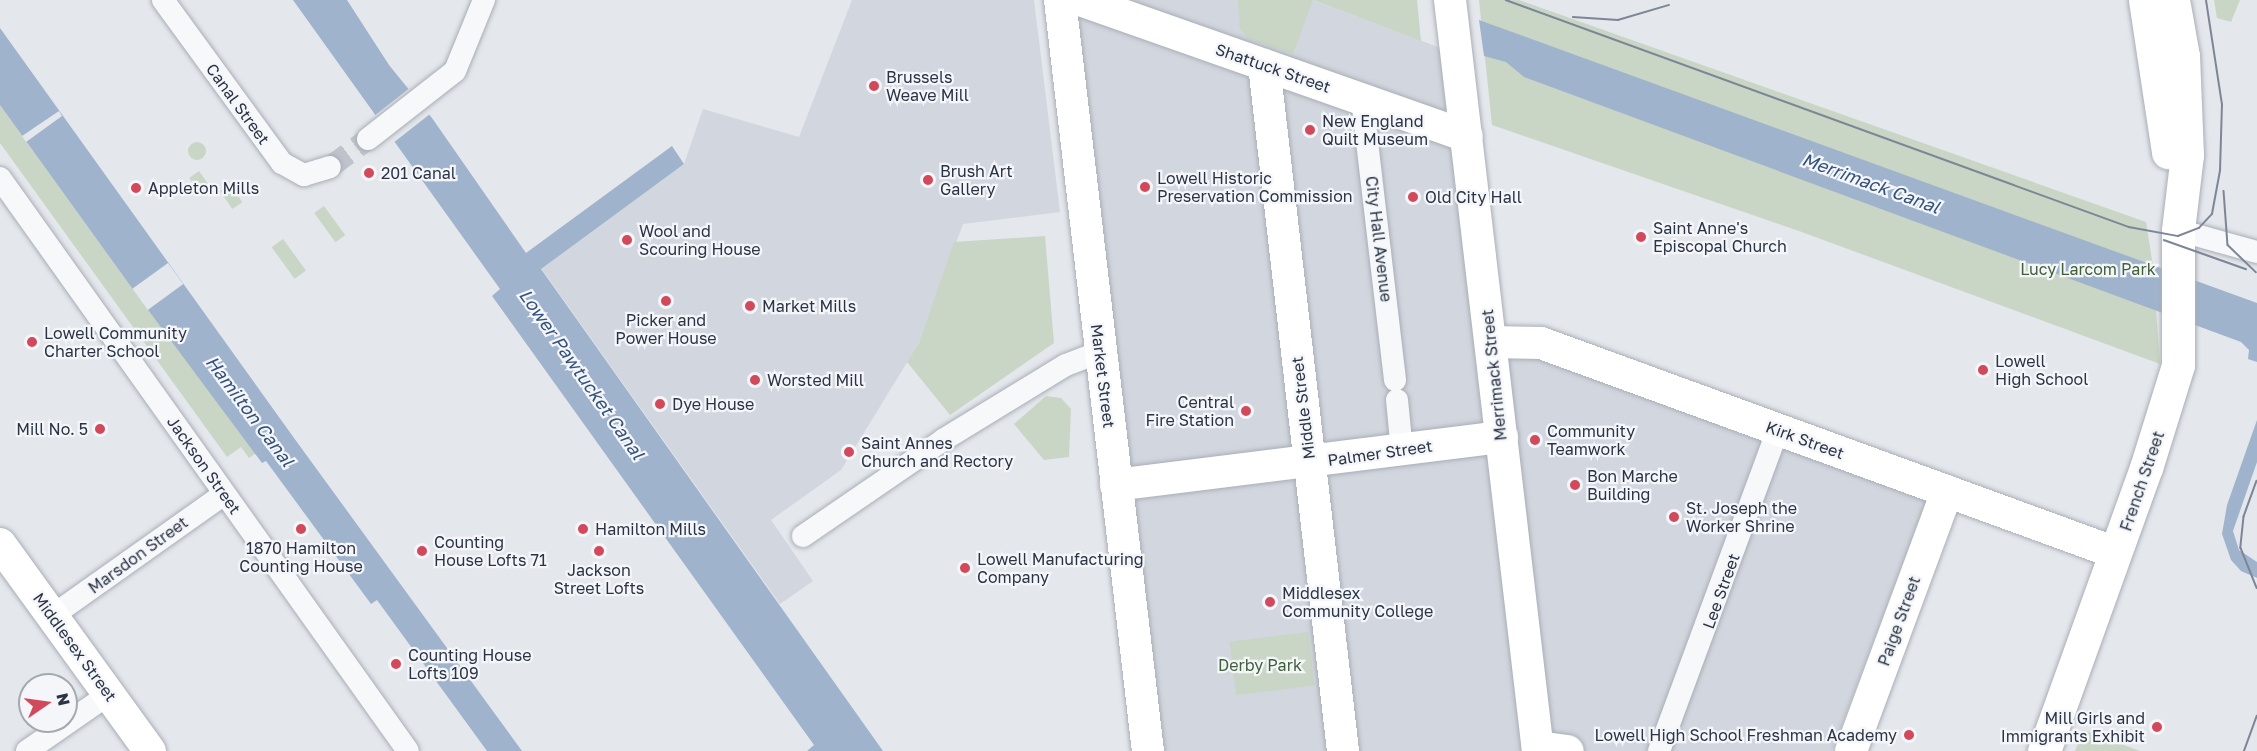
<!DOCTYPE html>
<html>
<head>
<meta charset="utf-8">
<style>
	body { margin:0 }
	#map { position:relative; width:2257px; height:751px; overflow:hidden; background:#e4e7ec; font-family:"Golos Text",sans-serif }
	div>[style] { position:absolute }
	.built>* { inset:0; background:#d2d6de }
	.green>* { inset:0; background:#c9d6c5; transform-origin:0 0 }
	.round { border-radius:50% }
	.water>* { inset:0; background:#9fb4cc }
	.pier>* { inset:0; background:#e4e7ec; transform-origin:0 0 }
	.street-tunnel>* { height:22px; margin-top:-11px; transform-origin:0; background:repeating-linear-gradient(90deg,#bfc3cb 0 22px,transparent 0 33px) }
	.roads { filter:drop-shadow(0 0 2px #a9aeb7) drop-shadow(0 0 2px #a9aeb7) }
	.street>* { height:22px; margin:-11px; padding:0 11px; transform-origin:11px; border-radius:11px; background:#f7f8fa }
	.secondary>* { height:32px; margin:-16px; padding:0 16px; transform-origin:16px; border-radius:16px; background:#fff }
	.primary>* { height:33px; margin:-16.5px; padding:0 16.5px; transform-origin:16.5px; border-radius:16.5px; background:#fff }
	.tram>* { height:1.5px; margin:-0.75px; padding:0 0.75px; transform-origin:0.75px; border-radius:0.75px; background:#7d8696 }
	.dots>* { width:16px; height:16px; translate:-50% -50%; box-sizing:border-box; border:3px solid #f4f6f9; border-radius:50% }
	span { translate:-50% -50%; white-space:nowrap; text-align:center; line-height:1.15; -webkit-text-stroke:4.5px #f4f6f9; paint-order:stroke }
	.street-label { font-size:16px; color:#2b3445 }
	.poi-label { font-size:16px; color:#2b3445 }
	.left { translate:0 -50%; text-align:left }
	.right { translate:-100% -50%; text-align:right }
	.park-label { font-size:16px; color:#3f6138 }
	.water-label { font-size:18px; color:#34527a; font-style:italic }
	.north { position:absolute; left:18px; top:673px; width:60px; height:60px; box-sizing:border-box; background:#f4f6f9; border:2px solid #a4a8b1; border-radius:50%; rotate:77deg; font-size:16px; font-weight:700; line-height:24px; text-align:center; color:#2b3445 }
	.north::after { content:''; display:block; margin:auto; width:21px; height:27px; background:#d1495b; clip-path:polygon(50% 0,100% 100%,50% 72%,0 100%) }
</style>
</head>
<body>
<div id="map">
	<div class="built">
		<div style="clip-path:polygon(852px 0,1034px 0,1060px 212px,963px 224px,919px 343px,841px 470px,771px 520px,813px 581px,780px 604px,541px 268px,684px 164px,703px 109px,799px 137px)"></div>
		<div style="clip-path:polygon(1072px 0,1312px 0,1454px 53px,1490px 353px,1533px 352px,1928px 497px,1832px 751px,1162px 751px)"></div>
	</div>
	<div class="green">
		<div style="clip-path:polygon(1238px 0,1417px 0,1421px 41px,1313px 0,1293px 54px,1248px 39px,1240px 29px)"></div>
		<div style="clip-path:polygon(1479px 0,1519px 0,2146px 222px,2153px 266px,2160px 364px,1799px 231px,1492px 125px)"></div>
		<div style="clip-path:polygon(2214px 0,2240px 0,2231px 22px,2217px 18px)"></div>
		<div style="clip-path:polygon(0 105px,134px 291px,256px 453px,249px 458px,241px 447px,227px 457px,0 143px)"></div>
		<div class="round" style="left:188px;top:142px;width:18px;height:18px"></div>
		<div style="left:199px;top:171px;width:21px;height:12px;rotate:55deg"></div>
		<div style="left:230px;top:184px;width:22px;height:12px;rotate:56deg"></div>
		<div style="left:324px;top:206px;width:36px;height:12px;rotate:54deg"></div>
		<div style="clip-path:polygon(1045px 236px,1054px 343px,950px 415px,907px 362px,919px 343px,954px 242px)"></div>
		<div style="left:283px;top:239px;width:39px;height:14px;rotate:54deg"></div>
		<div style="clip-path:polygon(1046px 396px,1061px 398px,1071px 409px,1069px 457px,1044px 460px,1014px 424px)"></div>
		<div style="left:1308px;top:632px;width:54px;height:79px;rotate:83deg"></div>
		<div style="clip-path:polygon(2083px 730px,2140px 751px,2075px 751px)"></div>
	</div>
	<div class="water">
		<div style="clip-path:polygon(293px 0,347px 0,389px 65px,432px 118px,526px 253px,672px 146px,684px 164px,541px 269px,883px 751px,807px 751px,814px 745px,492px 296px,500px 289px)"></div>
		<div style="clip-path:polygon(1479px 20px,2257px 303px,2257px 362px,2248px 359px,2249px 350px,2241px 342px,1524px 77px,1506px 62px,1484px 56px)"></div>
		<div style="clip-path:polygon(0 28px,294px 438px,522px 751px,487px 751px,377px 600px,371px 604px,266px 461px,262px 463px,134px 291px,0 105px)"></div>
		<div style="clip-path:polygon(2257px 420px,2257px 462px,2233px 531px,2239px 550px,2257px 562px,2257px 578px,2241px 571px,2231px 560px,2222px 534px,2227px 505px)"></div>
	</div>
	<div class="pier">
		<div style="left:411px;top:87px;width:33px;height:49px;rotate:52deg"></div>
		<div style="clip-path:polygon(59px 111px,62px 116px,26px 142px,22px 136px)"></div>
		<div style="left:168px;top:263px;width:26px;height:44px;rotate:54deg"></div>
	</div>
	<div class="street-tunnel">
		<div style="left:330px;top:167px;width:47px;rotate:-36.4deg"></div>
	</div>
	<div class="roads">
		<div class="street">
			<div style="left:163px;top:0;width:202px;rotate:53.9deg"></div>
			<div style="left:282px;top:163px;width:25px;rotate:29deg"></div>
			<div style="left:304px;top:175px;width:27px;rotate:-17deg"></div>
			<div style="left:1362px;top:99px;width:283px;rotate:83.3deg"></div>
			<div style="left:368px;top:139px;width:110px;rotate:-38deg"></div>
			<div style="left:455px;top:71px;width:77px;rotate:-67.8deg"></div>
			<div style="left:0;top:178px;width:703px;rotate:54.55deg"></div>
			<div style="left:2178px;top:230px;width:82px;rotate:15.6deg"></div>
			<div style="left:1397px;top:400px;width:51px;rotate:84.4deg"></div>
			<div style="left:803px;top:536px;width:170px;rotate:-34.4deg"></div>
			<div style="left:943px;top:440px;width:144px;rotate:-31.4deg"></div>
			<div style="left:1066px;top:365px;width:36px;rotate:-21deg"></div>
			<div style="left:52px;top:616px;width:211px;rotate:-35.3deg"></div>
			<div style="left:27px;top:751px;width:100px;rotate:-34.8deg"></div>
			<div style="left:1659px;top:751px;width:342px;rotate:-69.7deg"></div>
		</div>
		<div class="secondary">
			<div style="left:1060px;top:0;width:756px;rotate:83.32deg"></div>
			<div style="left:1080px;top:0;width:410px;rotate:19.4deg"></div>
			<div style="left:1450px;top:0;width:756px;rotate:83.32deg"></div>
			<div style="left:1264px;top:65px;width:691px;rotate:83.43deg"></div>
			<div style="left:1491px;top:342px;width:50px;rotate:1.1deg"></div>
			<div style="left:1541px;top:343px;width:612px;rotate:20.06deg"></div>
			<div style="left:1116px;top:485px;width:389px;rotate:-7.1deg"></div>
			<div style="left:0;top:544px;width:256px;rotate:54.1deg"></div>
			<div style="left:1538px;top:747px;width:30px;rotate:8deg"></div>
			<div style="left:1851px;top:751px;width:277px;rotate:-69.7deg"></div>
		</div>
		<div class="primary">
			<div style="left:2145px;top:0;width:154px;rotate:81.4deg"></div>
			<div style="left:2044px;top:751px;width:301px;rotate:-70.2deg"></div>
			<div style="left:2146px;top:468px;width:108px;rotate:-72.7deg"></div>
			<div style="left:2178px;top:365px;width:135px;rotate:-90deg"></div>
			<div style="left:2178px;top:230px;width:76px;rotate:-83.2deg"></div>
			<div style="left:2187px;top:155px;width:99px;rotate:-92.3deg"></div>
			<div style="left:2183px;top:56px;width:57px;rotate:-100.1deg"></div>
		</div>
	</div>
	<div class="tram">
		<div style="left:1506px;top:0;width:663px;rotate:20.02deg"></div>
		<div style="left:2129px;top:227px;width:50px;rotate:10.4deg"></div>
		<div style="left:2178px;top:236px;width:22px;rotate:-21deg"></div>
		<div style="left:2199px;top:228px;width:19px;rotate:-47deg"></div>
		<div style="left:2212px;top:214px;width:44px;rotate:-79.5deg"></div>
		<div style="left:2220px;top:171px;width:66px;rotate:-88.3deg"></div>
		<div style="left:2222px;top:105px;width:106px;rotate:-98.7deg"></div>
		<div style="left:1573px;top:17px;width:45px;rotate:3.8deg"></div>
		<div style="left:1618px;top:20px;width:53px;rotate:-16.4deg"></div>
		<div style="left:2224px;top:191px;width:54px;rotate:85.8deg"></div>
		<div style="left:2228px;top:245px;width:39px;rotate:44deg"></div>
		<div style="left:2164px;top:240px;width:87px;rotate:19.5deg"></div>
		<div style="left:2257px;top:481px;width:38px;rotate:110deg"></div>
		<div style="left:2244px;top:517px;width:31px;rotate:96deg"></div>
		<div style="left:2241px;top:548px;width:43px;rotate:68.2deg"></div>
		<div style="left:2244px;top:751px;width:37px;rotate:-70deg"></div>
	</div>
	<div class="dots">
		<div style="left:874px;top:86px;background:#d1495b"></div>
		<div style="left:1310px;top:130px;background:#d1495b"></div>
		<div style="left:369px;top:173px;background:#d1495b"></div>
		<div style="left:928px;top:180px;background:#d1495b"></div>
		<div style="left:1145px;top:187px;background:#d1495b"></div>
		<div style="left:136px;top:188px;background:#d1495b"></div>
		<div style="left:1413px;top:197px;background:#d1495b"></div>
		<div style="left:1641px;top:237px;background:#d1495b"></div>
		<div style="left:627px;top:240px;background:#d1495b"></div>
		<div style="left:666px;top:301px;background:#d1495b"></div>
		<div style="left:750px;top:306px;background:#d1495b"></div>
		<div style="left:32px;top:342px;background:#d1495b"></div>
		<div style="left:1983px;top:370px;background:#d1495b"></div>
		<div style="left:755px;top:380px;background:#d1495b"></div>
		<div style="left:660px;top:404px;background:#d1495b"></div>
		<div style="left:1246px;top:411px;background:#d1495b"></div>
		<div style="left:100px;top:429px;background:#d1495b"></div>
		<div style="left:1535px;top:440px;background:#d1495b"></div>
		<div style="left:849px;top:452px;background:#d1495b"></div>
		<div style="left:1575px;top:485px;background:#d1495b"></div>
		<div style="left:1674px;top:517px;background:#d1495b"></div>
		<div style="left:301px;top:529px;background:#d1495b"></div>
		<div style="left:583px;top:529px;background:#d1495b"></div>
		<div style="left:422px;top:551px;background:#d1495b"></div>
		<div style="left:599px;top:551px;background:#d1495b"></div>
		<div style="left:965px;top:568px;background:#d1495b"></div>
		<div style="left:1270px;top:602px;background:#d1495b"></div>
		<div style="left:396px;top:664px;background:#d1495b"></div>
		<div style="left:2157px;top:727px;background:#d1495b"></div>
		<div style="left:1909px;top:735px;background:#d1495b"></div>
	</div>
	<div class="street-label">
		<span style="left:1273px;top:68px;rotate:19deg">Shattuck Street</span>
		<span style="left:238px;top:104px;rotate:54deg">Canal Street</span>
		<span style="left:1379px;top:239px;rotate:83deg">City Hall Avenue</span>
		<span style="left:1494px;top:375px;rotate:-96deg">Merrimack Street</span>
		<span style="left:1103px;top:376px;rotate:83deg">Market Street</span>
		<span style="left:1303px;top:408px;rotate:-97deg">Middle Street</span>
		<span style="left:1805px;top:440px;rotate:20deg">Kirk Street</span>
		<span style="left:1380px;top:453px;rotate:-8deg">Palmer Street</span>
		<span style="left:204px;top:465px;rotate:55deg">Jackson Street</span>
		<span style="left:2142px;top:481px;rotate:-71deg">French Street</span>
		<span style="left:138px;top:555px;rotate:-36deg">Marsdon Street</span>
		<span style="left:1721px;top:591px;rotate:-70deg">Lee Street</span>
		<span style="left:1899px;top:621px;rotate:-70deg">Paige Street</span>
		<span style="left:75px;top:647px;rotate:54deg">Middlesex Street</span>
	</div>
	<div class="poi-label">
		<span class="left" style="left:886px;top:86px">Brussels<br>Weave Mill</span>
		<span class="left" style="left:1322px;top:130px">New England<br>Quilt Museum</span>
		<span class="left" style="left:940px;top:180px">Brush Art<br>Gallery</span>
		<span class="left" style="left:381px;top:173px">201 Canal</span>
		<span class="left" style="left:1157px;top:187px">Lowell Historic<br>Preservation Commission</span>
		<span class="left" style="left:148px;top:188px">Appleton Mills</span>
		<span class="left" style="left:1425px;top:197px">Old City Hall</span>
		<span class="left" style="left:1653px;top:237px">Saint Anne's<br>Episcopal Church</span>
		<span class="left" style="left:639px;top:240px">Wool and<br>Scouring House</span>
		<span class="left" style="left:762px;top:306px">Market Mills</span>
		<span style="left:666px;top:329px">Picker and<br>Power House</span>
		<span class="left" style="left:44px;top:342px">Lowell Community<br>Charter School</span>
		<span class="left" style="left:1995px;top:370px">Lowell<br>High School</span>
		<span class="left" style="left:767px;top:380px">Worsted Mill</span>
		<span class="right" style="left:1234px;top:411px">Central<br>Fire Station</span>
		<span class="left" style="left:672px;top:404px">Dye House</span>
		<span class="right" style="left:88px;top:429px">Mill No. 5</span>
		<span class="left" style="left:1547px;top:440px">Community<br>Teamwork</span>
		<span class="left" style="left:861px;top:452px">Saint Annes<br>Church and Rectory</span>
		<span class="left" style="left:1587px;top:485px">Bon Marche<br>Building</span>
		<span class="left" style="left:1686px;top:517px">St. Joseph the<br>Worker Shrine</span>
		<span class="left" style="left:595px;top:529px">Hamilton Mills</span>
		<span class="left" style="left:434px;top:551px">Counting<br>House Lofts 71</span>
		<span style="left:301px;top:557px">1870 Hamilton<br>Counting House</span>
		<span class="left" style="left:977px;top:568px">Lowell Manufacturing<br>Company</span>
		<span style="left:599px;top:579px">Jackson<br>Street Lofts</span>
		<span class="left" style="left:1282px;top:602px">Middlesex<br>Community College</span>
		<span class="left" style="left:408px;top:664px">Counting House<br>Lofts 109</span>
		<span class="right" style="left:2145px;top:727px">Mill Girls and<br>Immigrants Exhibit</span>
		<span class="right" style="left:1897px;top:735px">Lowell High School Freshman Academy</span>
	</div>
	<div class="park-label">
		<span style="left:2088px;top:269px">Lucy Larcom Park</span>
		<span style="left:1260px;top:665px">Derby Park</span>
	</div>
	<div class="water-label">
		<span style="left:1871px;top:183px;rotate:20deg">Merrimack Canal</span>
		<span style="left:582px;top:374px;rotate:55deg">Lower Pawtucket Canal</span>
		<span style="left:250px;top:411px;rotate:53deg">Hamilton Canal</span>
	</div>
	<div class="north">N</div>
</div>
</body>
</html>
